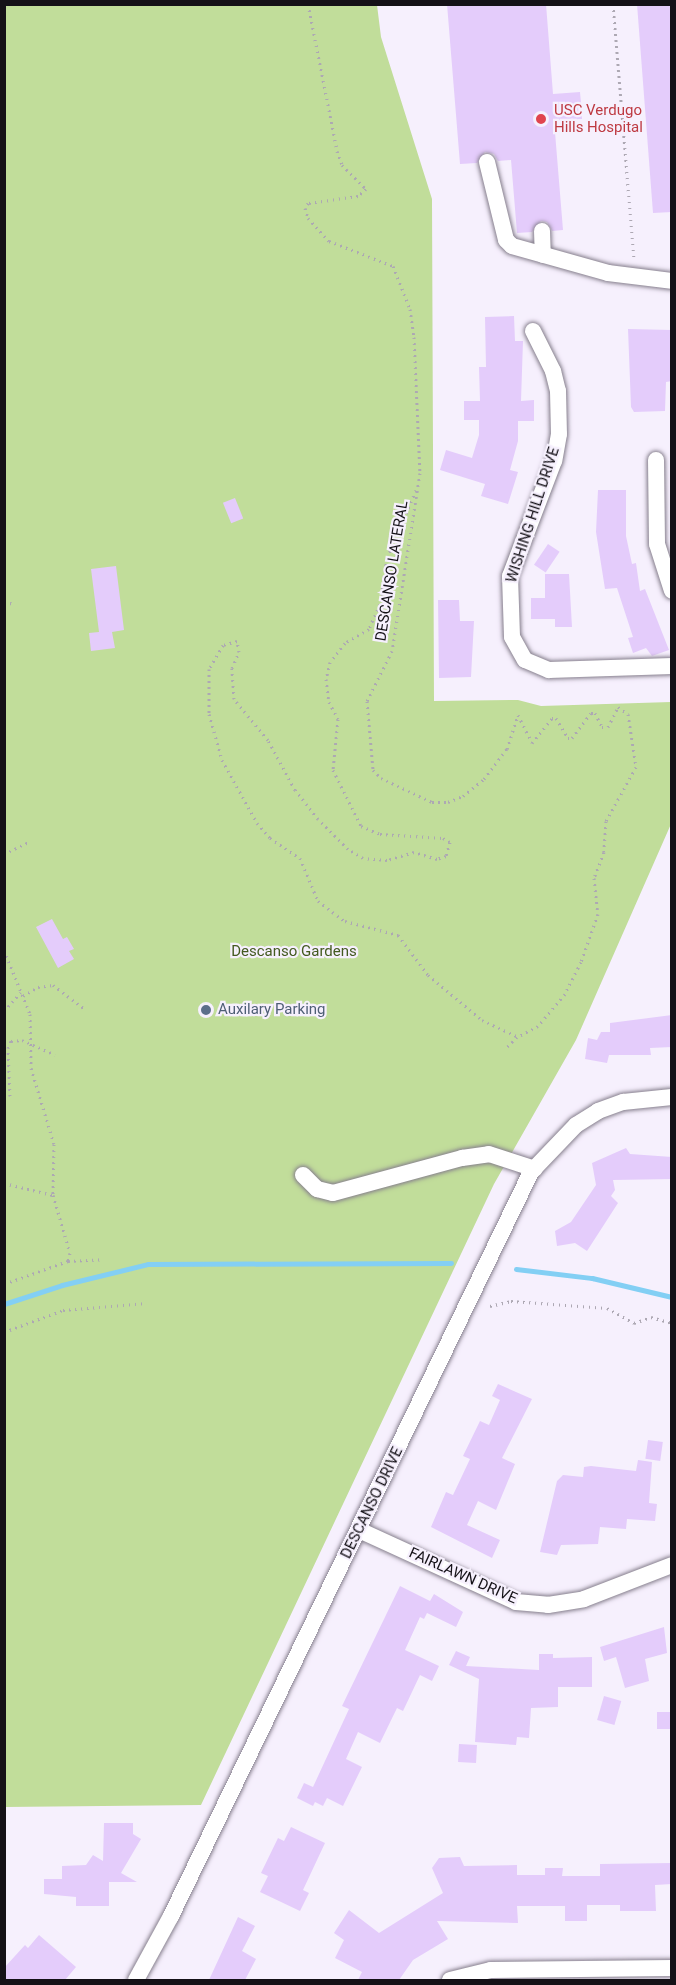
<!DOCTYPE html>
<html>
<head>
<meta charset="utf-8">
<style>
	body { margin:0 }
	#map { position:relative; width:676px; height:1985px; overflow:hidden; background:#f6f0fd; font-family:Roboto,sans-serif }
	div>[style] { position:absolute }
	.green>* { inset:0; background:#c1dd9a }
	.stream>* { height:5px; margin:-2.5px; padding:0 2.5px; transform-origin:2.5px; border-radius:2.5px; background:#83cff4 }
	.building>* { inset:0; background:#e4ccfb; transform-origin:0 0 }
	.path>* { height:3px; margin-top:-1.5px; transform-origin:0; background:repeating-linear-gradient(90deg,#ada8b3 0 1.5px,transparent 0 6px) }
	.roads { filter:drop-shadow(0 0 2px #867f8d) drop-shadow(0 0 2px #867f8d) }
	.minor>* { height:16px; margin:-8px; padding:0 8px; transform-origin:8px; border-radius:8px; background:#fff }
	.dots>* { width:16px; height:16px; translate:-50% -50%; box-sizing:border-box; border:3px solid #f6f0fd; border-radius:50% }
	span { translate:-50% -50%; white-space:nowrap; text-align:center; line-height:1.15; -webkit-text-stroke:4.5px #f6f0fd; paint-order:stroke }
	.health-label { font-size:15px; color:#be3a42 }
	.left { translate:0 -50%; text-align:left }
	.street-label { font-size:15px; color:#141117 }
	.park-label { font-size:15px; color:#445a20 }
	.service-label { font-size:15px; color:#4e5e75 }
	.frame { position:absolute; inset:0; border:6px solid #141117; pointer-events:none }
</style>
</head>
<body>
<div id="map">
	<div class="green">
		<div style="clip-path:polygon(4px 5px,377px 5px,381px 37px,432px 199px,434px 701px,518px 700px,541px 706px,671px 702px,671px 824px,576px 1040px,494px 1184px,201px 1805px,5px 1807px)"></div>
	</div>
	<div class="stream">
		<div style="left:516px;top:1269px;width:77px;rotate:6.8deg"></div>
		<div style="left:592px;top:1278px;width:82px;rotate:13.4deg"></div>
		<div style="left:4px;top:1304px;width:61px;rotate:-18.1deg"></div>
		<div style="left:62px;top:1285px;width:89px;rotate:-13.7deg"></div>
		<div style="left:148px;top:1264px;width:303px;rotate:-0.2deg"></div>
	</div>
	<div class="building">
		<div style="clip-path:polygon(447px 4px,546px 4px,553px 94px,580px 92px,581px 103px,582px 119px,554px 120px,563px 230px,552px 231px,547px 222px,541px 221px,532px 232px,517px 233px,511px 160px,498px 161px,494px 154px,485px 152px,477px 163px,460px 164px)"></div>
		<div style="clip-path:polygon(637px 4px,672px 4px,672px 212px,653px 213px)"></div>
		<div style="clip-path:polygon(514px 316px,515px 341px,523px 341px,521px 401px,534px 400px,534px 421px,518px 421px,518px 441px,510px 470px,518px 472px,508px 504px,481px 496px,485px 484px,440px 470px,446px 450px,472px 458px,479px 435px,479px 420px,464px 420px,464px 401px,480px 401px,479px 367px,486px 367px,485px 317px)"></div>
		<div style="clip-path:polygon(628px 329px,672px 330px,672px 381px,666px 382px,665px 411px,634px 412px,631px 407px)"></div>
		<div style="clip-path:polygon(598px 490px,626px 490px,626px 536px,632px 564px,636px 563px,640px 591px,645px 589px,669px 650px,652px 656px,646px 648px,633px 653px,628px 638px,633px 637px,617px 588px,605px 589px,596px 532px)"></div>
		<div style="left:235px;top:498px;width:22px;height:13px;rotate:68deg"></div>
		<div style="left:548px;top:544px;width:14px;height:25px;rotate:34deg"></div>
		<div style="clip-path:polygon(116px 566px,124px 630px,112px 632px,115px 648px,91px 651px,89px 633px,99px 632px,91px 569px)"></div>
		<div style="clip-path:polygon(545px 574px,569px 574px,572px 627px,555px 627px,555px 619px,531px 619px,531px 598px,545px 598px)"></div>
		<div style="clip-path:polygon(438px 600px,459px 600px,460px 621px,474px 621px,471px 677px,439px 678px)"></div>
		<div style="clip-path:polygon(52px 919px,63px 939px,67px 937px,74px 949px,69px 951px,74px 959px,58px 968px,36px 927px)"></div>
		<div style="clip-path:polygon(672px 1015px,672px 1047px,650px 1048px,651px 1055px,609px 1055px,607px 1063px,585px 1059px,588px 1038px,597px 1040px,601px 1032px,610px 1032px,610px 1023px)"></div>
		<div style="clip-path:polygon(626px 1148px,630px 1154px,672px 1157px,672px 1179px,613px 1180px,615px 1190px,611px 1196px,618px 1203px,587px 1251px,575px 1243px,557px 1246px,555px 1231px,571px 1222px,596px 1185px,592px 1163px)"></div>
		<div style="clip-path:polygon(498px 1384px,532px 1399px,502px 1458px,515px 1464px,496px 1510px,478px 1501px,467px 1525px,500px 1540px,492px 1558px,431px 1527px,446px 1492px,453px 1495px,470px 1459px,463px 1456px,480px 1421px,489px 1425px,500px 1400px,492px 1396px)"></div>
		<div style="left:648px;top:1440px;width:15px;height:19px;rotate:8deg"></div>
		<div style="clip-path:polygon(638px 1460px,652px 1462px,649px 1503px,657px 1504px,655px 1521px,627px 1519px,626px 1529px,600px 1527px,598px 1544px,561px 1545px,557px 1555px,540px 1552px,557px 1481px,563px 1475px,583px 1477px,584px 1467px,591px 1466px,636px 1471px)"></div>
		<div style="clip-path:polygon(400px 1586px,430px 1601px,434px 1594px,463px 1612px,456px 1627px,427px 1613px,424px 1619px,420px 1617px,405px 1650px,439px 1666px,432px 1681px,420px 1675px,403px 1711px,397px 1708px,380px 1743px,358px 1732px,346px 1759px,362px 1767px,343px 1806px,327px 1798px,323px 1806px,315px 1802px,313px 1806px,297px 1798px,304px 1783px,313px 1787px,349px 1709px,342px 1706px)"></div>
		<div style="clip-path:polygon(664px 1627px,667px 1653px,645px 1659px,649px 1681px,625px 1688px,616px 1657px,604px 1661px,600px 1647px)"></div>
		<div style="clip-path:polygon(456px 1651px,470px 1657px,466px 1666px,539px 1670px,539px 1654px,553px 1654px,553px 1658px,592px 1657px,592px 1687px,558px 1687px,558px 1707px,531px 1708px,529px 1738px,517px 1737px,516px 1745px,475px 1742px,479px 1679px,449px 1665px)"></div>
		<div style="left:604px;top:1696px;width:18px;height:25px;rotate:16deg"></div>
		<div style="left:657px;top:1712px;width:13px;height:17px"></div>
		<div style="left:459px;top:1744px;width:18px;height:18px;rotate:3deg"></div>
		<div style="clip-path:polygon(104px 1823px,133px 1823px,133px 1834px,141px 1839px,121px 1873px,137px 1882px,109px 1882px,109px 1906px,76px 1906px,76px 1897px,44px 1894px,44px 1879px,62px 1879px,62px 1866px,86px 1865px,93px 1855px,103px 1861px)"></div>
		<div style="clip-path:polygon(291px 1827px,325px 1843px,303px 1890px,309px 1893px,300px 1911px,260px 1892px,268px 1876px,261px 1873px,278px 1838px,284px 1841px)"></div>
		<div style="clip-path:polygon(460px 1857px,464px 1866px,517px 1865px,517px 1875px,545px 1875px,545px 1868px,563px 1868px,562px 1876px,600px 1876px,600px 1864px,672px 1863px,672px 1884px,655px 1885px,656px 1911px,620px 1911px,620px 1905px,587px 1905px,587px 1921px,565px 1921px,565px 1906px,517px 1906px,518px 1923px,437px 1921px,448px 1939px,413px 1960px,399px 1980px,358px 1980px,362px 1972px,335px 1958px,344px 1940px,334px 1933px,349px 1910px,379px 1933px,443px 1893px,432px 1868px,439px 1858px)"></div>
		<div style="clip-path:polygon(238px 1917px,255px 1926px,242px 1951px,256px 1959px,245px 1980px,209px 1980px)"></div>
		<div style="clip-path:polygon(39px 1935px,76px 1967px,65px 1980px,4px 1980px,4px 1968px,25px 1945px,28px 1948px)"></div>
	</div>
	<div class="path">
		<div style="left:308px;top:4px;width:150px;rotate:78.8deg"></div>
		<div style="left:337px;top:151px;width:15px;rotate:70deg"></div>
		<div style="left:342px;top:165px;width:34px;rotate:45deg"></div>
		<div style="left:366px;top:189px;width:11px;rotate:139deg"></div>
		<div style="left:358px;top:196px;width:50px;rotate:172deg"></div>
		<div style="left:308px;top:203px;width:6px;rotate:121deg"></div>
		<div style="left:305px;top:208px;width:10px;rotate:73deg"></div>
		<div style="left:308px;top:218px;width:31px;rotate:48deg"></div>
		<div style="left:329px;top:241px;width:69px;rotate:21.3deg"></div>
		<div style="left:393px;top:266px;width:46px;rotate:68.4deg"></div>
		<div style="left:410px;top:309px;width:28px;rotate:82deg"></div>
		<div style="left:414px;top:337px;width:136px;rotate:87.5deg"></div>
		<div style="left:420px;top:473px;width:180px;rotate:98.9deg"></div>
		<div style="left:392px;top:651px;width:56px;rotate:116.6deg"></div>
		<div style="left:367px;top:701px;width:69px;rotate:85deg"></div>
		<div style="left:373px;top:770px;width:11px;rotate:45deg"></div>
		<div style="left:381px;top:778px;width:56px;rotate:25.2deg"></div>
		<div style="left:432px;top:802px;width:16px"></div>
		<div style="left:448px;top:802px;width:16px;rotate:-22deg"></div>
		<div style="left:463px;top:796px;width:27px;rotate:-39deg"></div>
		<div style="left:484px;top:779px;width:38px;rotate:-53deg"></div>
		<div style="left:507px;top:749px;width:36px;rotate:-72deg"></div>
		<div style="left:518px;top:715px;width:31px;rotate:63deg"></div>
		<div style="left:532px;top:743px;width:32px;rotate:-51deg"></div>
		<div style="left:552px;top:718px;width:4px"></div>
		<div style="left:556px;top:718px;width:23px;rotate:59deg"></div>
		<div style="left:568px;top:738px;width:4px"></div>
		<div style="left:572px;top:738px;width:31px;rotate:-53deg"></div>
		<div style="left:591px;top:713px;width:4px"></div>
		<div style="left:595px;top:713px;width:16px;rotate:63deg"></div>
		<div style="left:602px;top:727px;width:6px"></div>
		<div style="left:608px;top:727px;width:22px;rotate:-63deg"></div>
		<div style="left:618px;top:707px;width:12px;rotate:35deg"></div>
		<div style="left:628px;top:714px;width:54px;rotate:81.4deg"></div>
		<div style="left:636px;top:767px;width:62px;rotate:119.1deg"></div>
		<div style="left:606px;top:821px;width:31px;rotate:94deg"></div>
		<div style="left:604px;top:852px;width:28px;rotate:111deg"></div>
		<div style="left:594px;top:878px;width:36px;rotate:84deg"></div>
		<div style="left:598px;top:914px;width:51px;rotate:109.5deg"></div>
		<div style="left:581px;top:962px;width:36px;rotate:117deg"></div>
		<div style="left:565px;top:994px;width:42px;rotate:130.2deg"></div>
		<div style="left:538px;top:1026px;width:24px;rotate:152deg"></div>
		<div style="left:517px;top:1037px;width:17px;rotate:135deg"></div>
		<div style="left:613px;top:4px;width:257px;rotate:85.3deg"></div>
		<div style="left:416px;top:490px;width:74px;rotate:113.1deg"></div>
		<div style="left:387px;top:558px;width:47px;rotate:98.7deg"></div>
		<div style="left:380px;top:604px;width:27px;rotate:114deg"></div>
		<div style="left:369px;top:629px;width:28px;rotate:150deg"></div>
		<div style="left:345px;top:643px;width:24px;rotate:128deg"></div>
		<div style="left:330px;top:662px;width:17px;rotate:103deg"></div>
		<div style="left:326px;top:679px;width:23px;rotate:83deg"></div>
		<div style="left:329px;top:702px;width:19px;rotate:62deg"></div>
		<div style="left:338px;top:719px;width:51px;rotate:95.6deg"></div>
		<div style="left:333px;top:770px;width:63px;rotate:63.4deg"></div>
		<div style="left:361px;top:826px;width:21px;rotate:23deg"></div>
		<div style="left:380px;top:834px;width:63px;rotate:3.6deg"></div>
		<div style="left:443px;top:838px;width:8px;rotate:30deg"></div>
		<div style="left:450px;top:842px;width:15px;rotate:106deg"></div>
		<div style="left:446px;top:856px;width:9px;rotate:162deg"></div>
		<div style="left:437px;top:859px;width:24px;rotate:-163deg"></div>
		<div style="left:414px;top:852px;width:28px;rotate:163deg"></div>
		<div style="left:387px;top:860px;width:24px;rotate:-175deg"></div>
		<div style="left:363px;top:858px;width:17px;rotate:-149deg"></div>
		<div style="left:348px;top:849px;width:42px;rotate:-135deg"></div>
		<div style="left:318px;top:819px;width:37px;rotate:-128deg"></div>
		<div style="left:295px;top:790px;width:57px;rotate:-118.4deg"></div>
		<div style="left:268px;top:740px;width:53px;rotate:-129.7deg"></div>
		<div style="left:234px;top:699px;width:31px;rotate:-94deg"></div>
		<div style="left:232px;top:668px;width:17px;rotate:-66deg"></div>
		<div style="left:239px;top:652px;width:11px;rotate:-100deg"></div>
		<div style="left:237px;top:641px;width:15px;rotate:164deg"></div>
		<div style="left:223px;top:645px;width:28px;rotate:120deg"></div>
		<div style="left:209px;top:669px;width:45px;rotate:90deg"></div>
		<div style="left:209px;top:714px;width:48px;rotate:74.2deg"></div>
		<div style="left:222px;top:760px;width:72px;rotate:60.9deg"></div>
		<div style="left:257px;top:823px;width:20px;rotate:49deg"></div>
		<div style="left:270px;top:838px;width:36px;rotate:34deg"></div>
		<div style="left:300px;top:858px;width:47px;rotate:67.3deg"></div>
		<div style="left:318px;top:901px;width:34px;rotate:37deg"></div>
		<div style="left:345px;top:921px;width:55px;rotate:14.8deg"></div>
		<div style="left:398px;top:935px;width:50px;rotate:53.1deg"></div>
		<div style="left:428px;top:975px;width:70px;rotate:39.8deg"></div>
		<div style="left:482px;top:1020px;width:38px;rotate:25deg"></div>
		<div style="left:4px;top:602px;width:11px;rotate:10deg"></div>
		<div style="left:4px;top:854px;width:28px;rotate:-26deg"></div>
		<div style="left:4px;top:950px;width:69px;rotate:67.9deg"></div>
		<div style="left:30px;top:1014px;width:54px;rotate:88.9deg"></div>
		<div style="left:31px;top:1068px;width:79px;rotate:73.2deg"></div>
		<div style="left:54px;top:1144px;width:51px;rotate:91.1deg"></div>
		<div style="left:23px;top:996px;width:17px;rotate:-31deg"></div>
		<div style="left:38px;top:987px;width:15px;rotate:-8deg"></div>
		<div style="left:53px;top:985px;width:41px;rotate:37.1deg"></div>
		<div style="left:4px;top:1011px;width:25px;rotate:-48deg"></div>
		<div style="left:10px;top:1096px;width:48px;rotate:-92.4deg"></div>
		<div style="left:8px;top:1048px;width:8px;rotate:-67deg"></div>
		<div style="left:11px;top:1041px;width:11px;rotate:-5deg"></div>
		<div style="left:22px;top:1040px;width:36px;rotate:24deg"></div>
		<div style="left:4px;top:1183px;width:50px;rotate:13.8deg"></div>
		<div style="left:53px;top:1195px;width:60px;rotate:73.7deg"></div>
		<div style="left:70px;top:1253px;width:8px;rotate:104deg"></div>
		<div style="left:68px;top:1261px;width:68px;rotate:160.2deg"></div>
		<div style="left:68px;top:1261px;width:34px;rotate:-3deg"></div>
		<div style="left:490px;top:1306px;width:22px;rotate:-13deg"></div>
		<div style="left:511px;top:1301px;width:96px;rotate:4.2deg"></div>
		<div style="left:607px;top:1308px;width:31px;rotate:29deg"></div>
		<div style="left:634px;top:1323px;width:18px;rotate:-19deg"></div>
		<div style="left:651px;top:1317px;width:22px;rotate:16deg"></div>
		<div style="left:4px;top:1332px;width:63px;rotate:-20.4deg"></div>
		<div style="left:63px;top:1310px;width:84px;rotate:-4.8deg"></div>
	</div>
	<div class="roads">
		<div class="minor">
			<div style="left:487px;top:162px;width:80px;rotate:76.3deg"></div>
			<div style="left:506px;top:240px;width:8px;rotate:45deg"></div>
			<div style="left:512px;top:246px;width:100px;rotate:15.7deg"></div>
			<div style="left:608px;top:273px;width:64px;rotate:7.1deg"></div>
			<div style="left:542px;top:231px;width:24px;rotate:88deg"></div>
			<div style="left:533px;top:331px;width:45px;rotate:63.4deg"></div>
			<div style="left:553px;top:371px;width:21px;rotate:76deg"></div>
			<div style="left:558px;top:391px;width:43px;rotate:88.7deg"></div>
			<div style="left:559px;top:434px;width:27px;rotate:100deg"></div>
			<div style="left:554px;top:461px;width:123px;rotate:110.9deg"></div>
			<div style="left:510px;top:576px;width:61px;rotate:88.1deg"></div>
			<div style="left:512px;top:637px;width:26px;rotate:61deg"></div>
			<div style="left:525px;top:660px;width:26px;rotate:23deg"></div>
			<div style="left:549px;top:670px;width:123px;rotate:-1.9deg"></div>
			<div style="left:656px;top:460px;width:84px;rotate:89.3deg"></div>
			<div style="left:657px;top:544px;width:49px;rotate:72.3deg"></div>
			<div style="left:303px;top:1175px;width:20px;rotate:45deg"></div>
			<div style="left:317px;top:1189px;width:16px;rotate:14deg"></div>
			<div style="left:333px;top:1193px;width:134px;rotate:-15.2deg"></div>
			<div style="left:462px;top:1158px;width:27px;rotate:-8deg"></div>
			<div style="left:489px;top:1154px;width:48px;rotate:18.1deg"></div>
			<div style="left:359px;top:1530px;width:173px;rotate:24.6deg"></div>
			<div style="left:516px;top:1602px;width:32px;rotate:5deg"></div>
			<div style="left:548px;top:1605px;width:36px;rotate:-9deg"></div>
			<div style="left:584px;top:1599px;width:94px;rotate:-21.1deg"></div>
			<div style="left:136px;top:1980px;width:73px;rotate:-61.3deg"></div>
			<div style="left:171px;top:1916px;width:827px;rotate:-64.18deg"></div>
			<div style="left:531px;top:1172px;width:65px;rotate:-46.2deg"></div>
			<div style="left:576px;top:1125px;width:26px;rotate:-32deg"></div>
			<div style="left:598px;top:1111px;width:27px;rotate:-20deg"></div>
			<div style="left:623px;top:1102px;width:49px;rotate:-5.8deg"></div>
			<div style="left:450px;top:1980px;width:42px;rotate:-13.7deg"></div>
			<div style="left:491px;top:1970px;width:181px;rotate:-0.6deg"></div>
		</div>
	</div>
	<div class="dots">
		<div style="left:541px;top:119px;background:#e0444e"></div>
		<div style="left:206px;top:1010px;background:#5c6f8a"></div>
	</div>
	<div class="health-label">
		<span class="left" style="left:554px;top:119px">USC Verdugo<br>Hills Hospital</span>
	</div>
	<div class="street-label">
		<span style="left:533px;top:515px;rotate:-72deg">WISHING HILL DRIVE</span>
		<span style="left:392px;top:571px;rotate:-81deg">DESCANSO LATERAL</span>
		<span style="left:372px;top:1503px;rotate:-64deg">DESCANSO DRIVE</span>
		<span style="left:463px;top:1576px;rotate:24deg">FAIRLAWN DRIVE</span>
	</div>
	<div class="park-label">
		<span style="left:294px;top:952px">Descanso Gardens</span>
	</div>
	<div class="service-label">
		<span class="left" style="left:218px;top:1010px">Auxilary Parking</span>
	</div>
	<div class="frame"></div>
</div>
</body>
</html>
